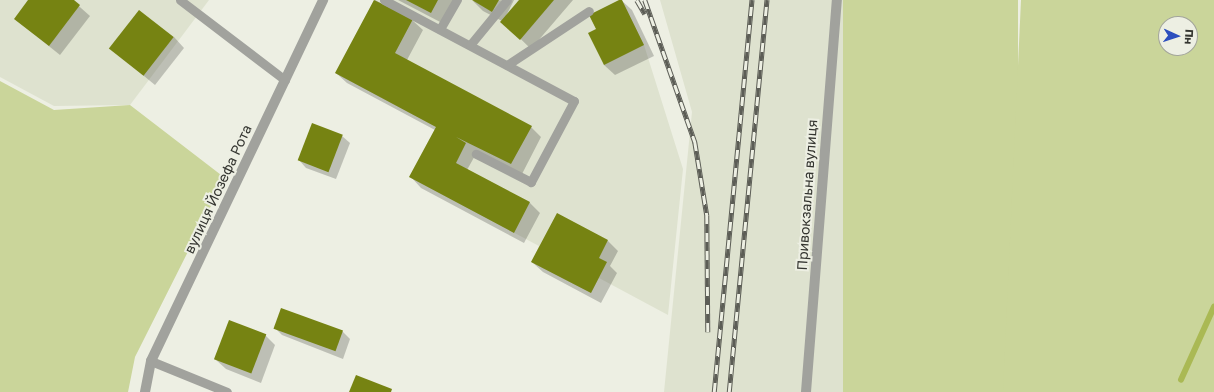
<!DOCTYPE html>
<html>
<head>
<meta charset="utf-8">
<style>
	body { margin:0 }
	#map { position:relative; width:1214px; height:392px; overflow:hidden; background:#edefe3; font-family:"Golos Text",sans-serif }
	div>[style] { position:absolute }
	.built>* { inset:0; background:#dee2cf }
	.green>* { inset:0; background:#cad59a; transform-origin:0 0 }
	.shadow>* { inset:0; background:#0003 }
	.stream>* { height:5.5px; margin:-2.75px; padding:0 2.75px; transform-origin:2.75px; border-radius:2.75px; background:#aab954 }
	.building>* { inset:0; background:#768312; transform-origin:0 0 }
	.service>* { height:9px; margin:-4.5px; padding:0 4.5px; transform-origin:4.5px; border-radius:4.5px; background:#a1a29d }
	.minor>* { height:10px; margin:-5px; padding:0 5px; transform-origin:5px; border-radius:5px; background:#a1a29d }
	.rail>* { height:4.5px; margin-top:-2.25px; transform-origin:0; background:repeating-linear-gradient(90deg,#edefe3 0 9px,#5c5d56 0 18px); box-sizing:border-box; border-block:1px solid #5c5d56 }
	span { translate:-50% -50%; white-space:nowrap; text-align:center; line-height:1.15; -webkit-text-stroke:4px #edefe3; paint-order:stroke }
	.street-label { font-size:14px; color:#343530 }
	.north { position:absolute; left:1158px; top:16px; width:40px; height:40px; box-sizing:border-box; background:#edefe3; border:1px solid #a3a59b; border-radius:50%; rotate:93deg; font-size:11px; font-weight:700; line-height:16px; text-align:center; color:#343530 }
	.north::after { content:''; display:block; margin:auto; width:14px; height:18px; background:#2c4ebe; clip-path:polygon(50% 0,100% 100%,50% 72%,0 100%) }
</style>
</head>
<body>
<div id="map">
	<div class="built">
		<div style="clip-path:polygon(0 0,209px 0,130px 105px,54px 106px,0 77px)"></div>
		<div style="clip-path:polygon(374px 0,622px 0,644px 45px,683px 169px,668px 315px,599px 278px,591px 293px,531px 262px,539px 246px,409px 177px,436px 127px,335px 73px)"></div>
		<div style="clip-path:polygon(660px 0,903px 0,939px 392px,664px 392px,692px 112px)"></div>
	</div>
	<div class="green">
		<div style="left:843px;top:0;width:175px;height:393px"></div>
		<div style="clip-path:polygon(evenodd,1021px 0,1214px 0,1214px 392px,1003px 392px,1021px 0,1166px 24px,1190px 24px,1190px 48px,1166px 48px,1166px 24px)"></div>
		<div style="clip-path:polygon(0 81px,54px 110px,130px 105px,225px 178px,135px 357px,128px 392px,0 392px)"></div>
	</div>
	<div class="shadow">
		<div style="clip-path:polygon(30px 0,72px 0,90px 16px,60px 55px,15px 19px)"></div>
		<div style="clip-path:polygon(375px 0,412px 20px,423px 30px,407px 60px,531px 127px,541px 137px,522px 174px,477px 152px,467px 170px,530px 203px,540px 213px,524px 243px,421px 188px,411px 177px,435px 130px,347px 83px,336px 73px)"></div>
		<div style="clip-path:polygon(398px 0,454px 0,442px 23px)"></div>
		<div style="clip-path:polygon(514px 0,506px 16px,521px 0,573px 0,531px 49px,502px 21px,483px 11px,473px 1px)"></div>
		<div style="clip-path:polygon(621px 0,632px 10px,654px 56px,615px 75px,604px 65px,597px 29px)"></div>
		<div style="clip-path:polygon(174px 37px,184px 48px,155px 85px,111px 49px)"></div>
		<div style="clip-path:polygon(342px 136px,350px 143px,336px 179px,306px 168px,299px 160px)"></div>
		<div style="clip-path:polygon(608px 241px,618px 251px,610px 266px,617px 273px,601px 303px,543px 272px,532px 262px)"></div>
		<div style="clip-path:polygon(282px 309px,343px 332px,350px 339px,343px 359px,282px 335px,275px 328px)"></div>
		<div style="clip-path:polygon(265px 335px,275px 345px,261px 383px,226px 369px,215px 359px)"></div>
	</div>
	<div class="stream">
		<div style="left:1181px;top:380px;width:80px;rotate:-65.7deg"></div>
	</div>
	<div class="building">
		<div style="clip-path:polygon(28px 0,74px 0,80px 5px,49px 46px,14px 19px)"></div>
		<div style="clip-path:polygon(374px 0,413px 19px,395px 53px,532px 126px,511px 164px,456px 137px,466px 143px,456px 163px,530px 202px,514px 233px,409px 177px,436px 127px,335px 73px)"></div>
		<div style="clip-path:polygon(406px 0,438px 0,431px 13px)"></div>
		<div style="clip-path:polygon(472px 0,499px 0,492px 12px)"></div>
		<div style="clip-path:polygon(519px 0,554px 0,520px 40px,500px 22px)"></div>
		<div style="clip-path:polygon(619px 0,622px 0,644px 45px,604px 65px,588px 33px,596px 29px,589px 15px)"></div>
		<div style="left:139px;top:10px;width:44px;height:49px;rotate:38deg"></div>
		<div style="left:312px;top:123px;width:33px;height:40px;rotate:21deg"></div>
		<div style="clip-path:polygon(557px 213px,608px 240px,599px 258px,607px 262px,591px 293px,531px 262px)"></div>
		<div style="left:281px;top:308px;width:66px;height:22px;rotate:20deg"></div>
		<div style="left:229px;top:320px;width:40px;height:42px;rotate:21deg"></div>
		<div style="clip-path:polygon(356px 375px,392px 389px,391px 392px,349px 392px)"></div>
	</div>
	<div class="service">
		<div style="left:180px;top:0;width:132px;rotate:37.3deg"></div>
		<div style="left:384px;top:0;width:215px;rotate:28deg"></div>
		<div style="left:574px;top:101px;width:92px;rotate:118deg"></div>
		<div style="left:531px;top:182px;width:62px;rotate:-153deg"></div>
		<div style="left:440px;top:29px;width:34px;rotate:-60deg"></div>
		<div style="left:470px;top:45px;width:58px;rotate:-50.6deg"></div>
		<div style="left:507px;top:65px;width:98px;rotate:-33.4deg"></div>
		<div style="left:151px;top:361px;width:82px;rotate:22.2deg"></div>
	</div>
	<div class="minor">
		<div style="left:145px;top:392px;width:32px;rotate:-79deg"></div>
		<div style="left:151px;top:361px;width:400px;rotate:-64.5deg"></div>
		<div style="left:806px;top:392px;width:393px;rotate:-85.5deg"></div>
	</div>
	<div class="rail">
		<div style="left:637px;top:0;width:16px;rotate:60deg"></div>
		<div style="left:645px;top:0;width:151px;rotate:70.6deg"></div>
		<div style="left:695px;top:142px;width:74px;rotate:80.7deg"></div>
		<div style="left:707px;top:215px;width:117px;rotate:89.5deg"></div>
		<div style="left:714px;top:392px;width:394px;rotate:-84.5deg"></div>
		<div style="left:729px;top:392px;width:394px;rotate:-84.5deg"></div>
	</div>
	<div class="street-label">
		<span style="left:218px;top:189px;rotate:-65deg">вулиця Йозефа Рота</span>
		<span style="left:807px;top:195px;rotate:-86deg">Привокзальна вулиця</span>
	</div>
	<div class="north">Пн</div>
</div>
</body>
</html>
